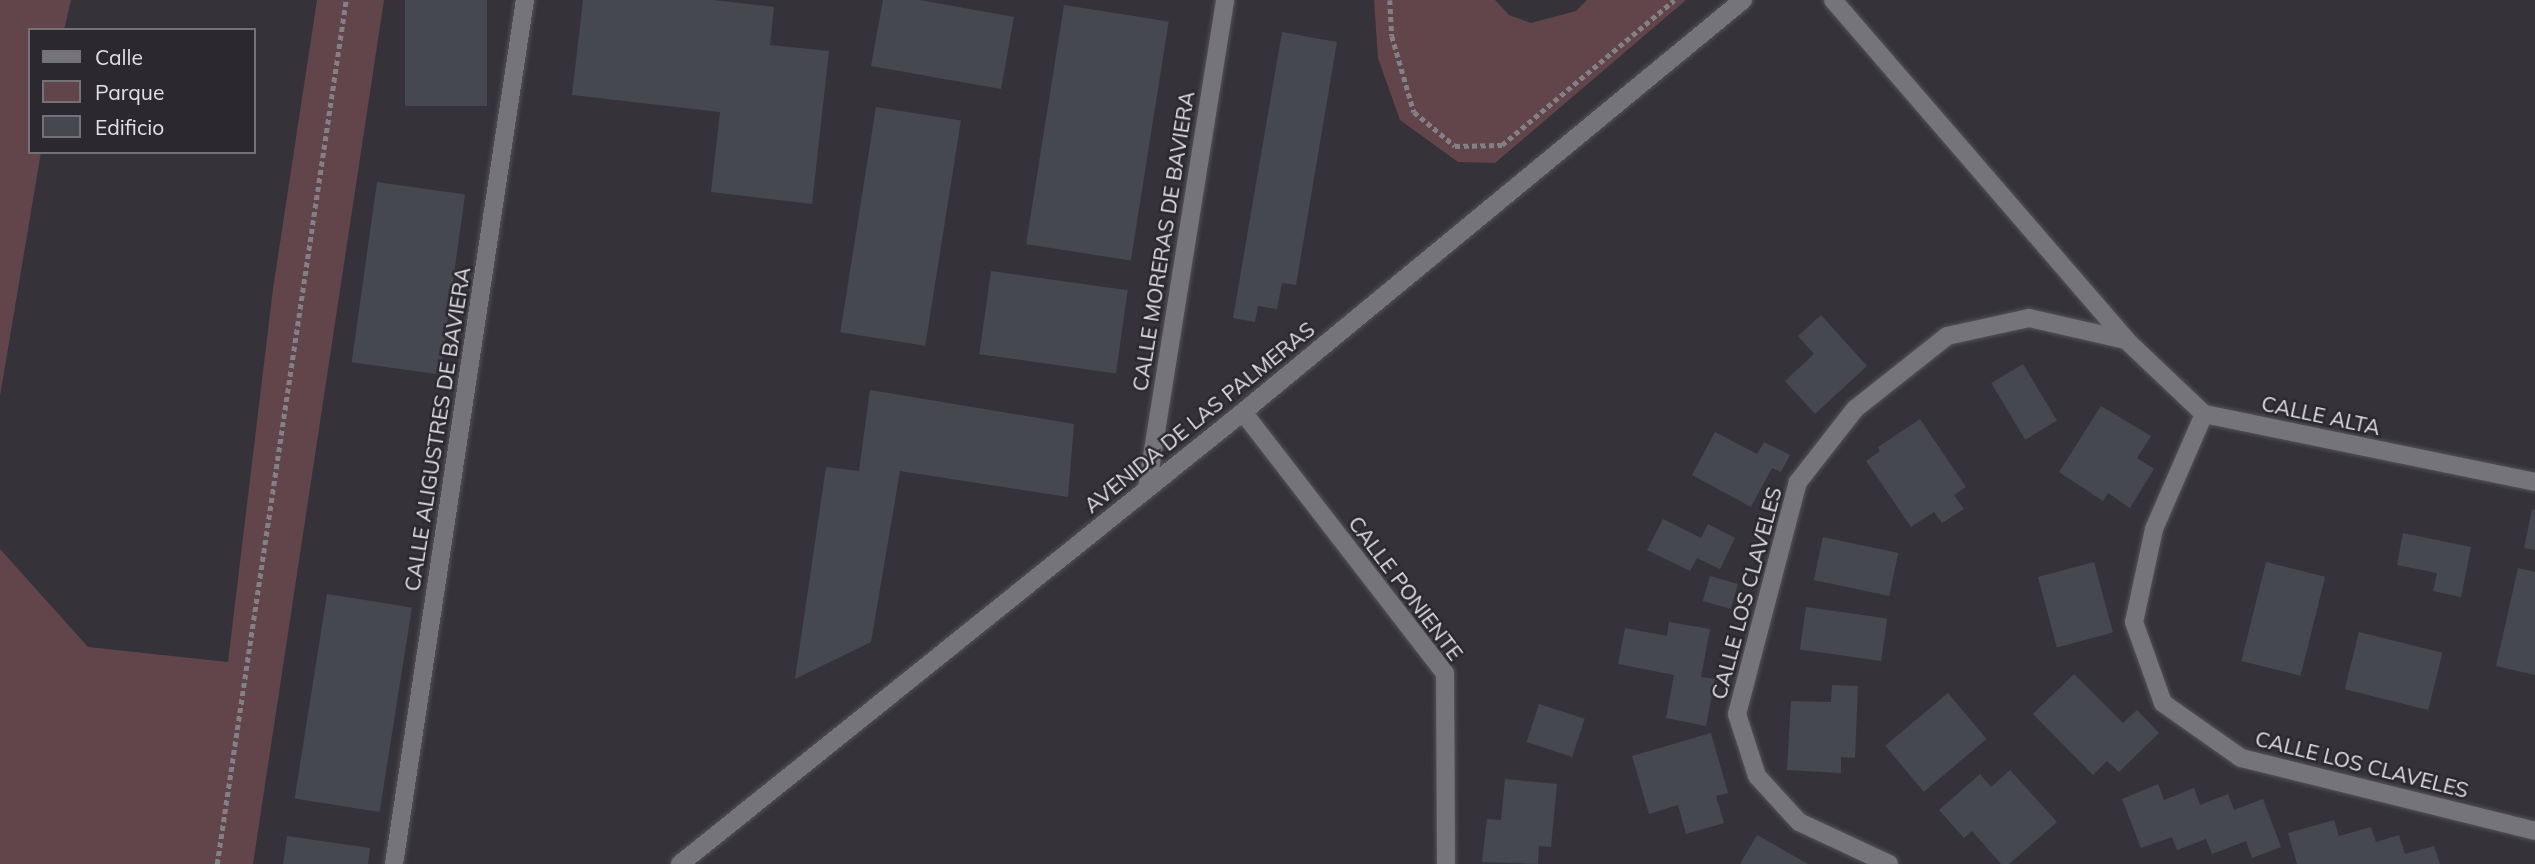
<!DOCTYPE html>
<html>
<head>
<meta charset="utf-8">
<style>
	body { margin:0 }
	#map { position:relative; width:2535px; height:864px; overflow:hidden; background:#353339; font-family:Mulish,sans-serif }
	div>[style] { position:absolute }
	.green>* { inset:0; background:#61454b }
	.building>* { inset:0; background:#46484f; transform-origin:0 0 }
	.path>* { height:4.5px; margin-top:-2.25px; transform-origin:0; background:repeating-linear-gradient(90deg,#838186 0 5px,transparent 0 8.5px) }
	.roads { filter:drop-shadow(0 0 2px #545258) drop-shadow(0 0 2px #545258) }
	.street>* { height:18px; margin:-9px; padding:0 9px; transform-origin:9px; border-radius:9px; background:#76747b }
	span { translate:-50% -50%; white-space:nowrap; text-align:center; line-height:1.15; -webkit-text-stroke:5px #2b292f; paint-order:stroke }
	.street-label { font-size:21px; color:#e1e0e4 }
	.legend { position:absolute; left:28px; top:28px; width:228px; height:126px; box-sizing:border-box; background:#2b292f; border:2px solid #747277; margin:0; padding:9px 12px; list-style:none; font-size:21px; color:#e1e0e4 }
	.legend li { display:flex; align-items:center; gap:14px; height:35px }
	.legend b { width:35px; border:2px solid #747277 }
</style>
</head>
<body>
<div id="map">
	<div class="green">
		<div style="clip-path:polygon(0 0,71px 0,64px 30px,30px 30px,30px 152px,41px 152px,0 396px)"></div>
		<div style="clip-path:polygon(317px 0,384px 0,253px 864px,0 864px,0 549px,88px 647px,228px 662px,273px 289px)"></div>
		<div style="clip-path:polygon(1374px 0,1495px 0,1509px 15px,1531px 23px,1576px 11px,1587px 0,1686px 0,1495px 163px,1458px 162px,1400px 120px,1378px 58px)"></div>
	</div>
	<div class="building">
		<div style="left:405px;top:0;width:82px;height:106px"></div>
		<div style="clip-path:polygon(583px 0,713px 0,774px 7px,770px 45px,829px 51px,812px 204px,711px 192px,720px 112px,572px 95px)"></div>
		<div style="clip-path:polygon(883px 0,920px 0,1014px 17px,1001px 89px,871px 66px)"></div>
		<div style="left:1064px;top:5px;width:106px;height:242px;rotate:9deg"></div>
		<div style="clip-path:polygon(1282px 32px,1337px 42px,1296px 285px,1282px 283px,1277px 309px,1258px 306px,1255px 322px,1233px 318px)"></div>
		<div style="left:876px;top:107px;width:86px;height:228px;rotate:9deg"></div>
		<div style="left:377px;top:182px;width:89px;height:182px;rotate:8deg"></div>
		<div style="left:991px;top:271px;width:138px;height:84px;rotate:8deg"></div>
		<div style="clip-path:polygon(1821px 315px,1867px 366px,1815px 414px,1785px 381px,1814px 354px,1798px 336px)"></div>
		<div style="left:2023px;top:364px;width:66px;height:37px;rotate:59deg"></div>
		<div style="clip-path:polygon(870px 390px,1074px 424px,1068px 497px,900px 471px,871px 642px,795px 679px,826px 467px,859px 471px)"></div>
		<div style="clip-path:polygon(2101px 406px,2151px 436px,2137px 458px,2154px 469px,2130px 508px,2108px 493px,2103px 501px,2059px 472px)"></div>
		<div style="clip-path:polygon(1920px 419px,1966px 487px,1954px 495px,1964px 509px,1942px 523px,1934px 512px,1911px 527px,1866px 461px,1880px 451px,1878px 447px)"></div>
		<div style="clip-path:polygon(1715px 432px,1757px 454px,1764px 442px,1790px 455px,1781px 472px,1772px 468px,1751px 507px,1692px 475px)"></div>
		<div style="clip-path:polygon(2532px 509px,2535px 510px,2535px 550px,2524px 548px)"></div>
		<div style="clip-path:polygon(1663px 519px,1701px 538px,1708px 524px,1735px 538px,1720px 569px,1697px 558px,1690px 571px,1647px 550px)"></div>
		<div style="clip-path:polygon(2403px 533px,2471px 547px,2461px 597px,2433px 591px,2437px 573px,2397px 565px)"></div>
		<div style="left:1823px;top:537px;width:77px;height:44px;rotate:12deg"></div>
		<div style="left:2094px;top:562px;width:73px;height:58px;rotate:75deg"></div>
		<div style="left:2266px;top:562px;width:61px;height:102px;rotate:14deg"></div>
		<div style="clip-path:polygon(2518px 568px,2535px 572px,2535px 675px,2496px 666px)"></div>
		<div style="left:1710px;top:576px;width:29px;height:26px;rotate:16deg"></div>
		<div style="left:327px;top:594px;width:86px;height:207px;rotate:9deg"></div>
		<div style="left:1806px;top:607px;width:82px;height:43px;rotate:8deg"></div>
		<div style="clip-path:polygon(1669px 622px,1710px 629px,1701px 677px,1715px 679px,1706px 726px,1666px 718px,1674px 675px,1618px 664px,1625px 628px,1667px 636px)"></div>
		<div style="left:2359px;top:632px;width:86px;height:59px;rotate:14deg"></div>
		<div style="clip-path:polygon(2074px 674px,2123px 723px,2137px 710px,2159px 733px,2119px 772px,2107px 761px,2093px 775px,2033px 714px)"></div>
		<div style="clip-path:polygon(1832px 685px,1858px 686px,1855px 758px,1841px 757px,1841px 773px,1787px 770px,1791px 701px,1831px 702px)"></div>
		<div style="left:1948px;top:693px;width:60px;height:82px;rotate:50deg"></div>
		<div style="left:1539px;top:704px;width:48px;height:40px;rotate:18deg"></div>
		<div style="clip-path:polygon(1711px 733px,1728px 793px,1716px 796px,1724px 823px,1686px 834px,1678px 805px,1649px 814px,1632px 756px)"></div>
		<div style="clip-path:polygon(2010px 770px,2057px 822px,2009px 864px,2001px 864px,1972px 831px,1964px 838px,1939px 810px,1980px 774px,1991px 787px)"></div>
		<div style="clip-path:polygon(1505px 779px,1557px 784px,1551px 847px,1539px 846px,1538px 864px,1482px 862px,1487px 819px,1501px 820px)"></div>
		<div style="clip-path:polygon(2158px 784px,2164px 800px,2194px 788px,2200px 805px,2228px 794px,2234px 810px,2263px 799px,2281px 847px,2252px 858px,2246px 841px,2212px 854px,2206px 839px,2177px 850px,2172px 837px,2141px 848px,2122px 799px)"></div>
		<div style="clip-path:polygon(2334px 820px,2339px 836px,2371px 827px,2376px 842px,2399px 835px,2405px 854px,2434px 846px,2440px 864px,2297px 864px,2288px 833px)"></div>
		<div style="clip-path:polygon(1757px 835px,1808px 864px,1740px 864px)"></div>
		<div style="clip-path:polygon(287px 836px,370px 848px,368px 864px,283px 864px)"></div>
	</div>
	<div class="path">
		<div style="left:1390px;top:0;width:36px;rotate:87deg"></div>
		<div style="left:1392px;top:36px;width:79px;rotate:73.9deg"></div>
		<div style="left:1414px;top:112px;width:53px;rotate:39.7deg"></div>
		<div style="left:1455px;top:146px;width:47px;rotate:-1.2deg"></div>
		<div style="left:1502px;top:145px;width:225px;rotate:-40.1deg"></div>
		<div style="left:217px;top:864px;width:874px;rotate:-81.51deg"></div>
	</div>
	<div class="roads">
		<div class="street">
			<div style="left:1833px;top:0;width:449px;rotate:49.2deg"></div>
			<div style="left:2126px;top:340px;width:108px;rotate:43.5deg"></div>
			<div style="left:2204px;top:414px;width:338px;rotate:11.6deg"></div>
			<div style="left:1243px;top:412px;width:330px;rotate:52.3deg"></div>
			<div style="left:1445px;top:673px;width:191px;rotate:89.7deg"></div>
			<div style="left:2204px;top:414px;width:125px;rotate:113.5deg"></div>
			<div style="left:2154px;top:529px;width:95px;rotate:102.1deg"></div>
			<div style="left:2134px;top:622px;width:86px;rotate:70.3deg"></div>
			<div style="left:2163px;top:703px;width:95px;rotate:35.2deg"></div>
			<div style="left:2241px;top:758px;width:303px;rotate:13.9deg"></div>
			<div style="left:1147px;top:488px;width:494px;rotate:-80.9deg"></div>
			<div style="left:394px;top:864px;width:874px;rotate:-81.38deg"></div>
			<div style="left:680px;top:864px;width:722px;rotate:-38.76deg"></div>
			<div style="left:1243px;top:412px;width:648px;rotate:-39.49deg"></div>
			<div style="left:1889px;top:864px;width:99px;rotate:-155deg"></div>
			<div style="left:1799px;top:822px;width:62px;rotate:-132.4deg"></div>
			<div style="left:1757px;top:776px;width:65px;rotate:-107.9deg"></div>
			<div style="left:1737px;top:714px;width:240px;rotate:-75.3deg"></div>
			<div style="left:1798px;top:482px;width:93px;rotate:-52deg"></div>
			<div style="left:1855px;top:409px;width:117px;rotate:-38.4deg"></div>
			<div style="left:1947px;top:336px;width:84px;rotate:-12.4deg"></div>
			<div style="left:2029px;top:318px;width:99px;rotate:12.8deg"></div>
		</div>
	</div>
	<div class="street-label">
		<span style="left:1163px;top:241px;rotate:-81deg">CALLE MORERAS DE BAVIERA</span>
		<span style="left:2321px;top:415px;rotate:12deg">CALLE ALTA</span>
		<span style="left:1199px;top:417px;rotate:-39deg">AVENIDA DE LAS PALMERAS</span>
		<span style="left:437px;top:429px;rotate:-81deg">CALLE ALIGUSTRES DE BAVIERA</span>
		<span style="left:1406px;top:588px;rotate:53deg">CALLE PONIENTE</span>
		<span style="left:1746px;top:593px;rotate:-75deg">CALLE LOS CLAVELES</span>
		<span style="left:2362px;top:764px;rotate:14deg">CALLE LOS CLAVELES</span>
	</div>
	<ul class="legend">
	<li><b style="height:9px;background:#76747b"></b>Calle</li>
	<li><b style="height:19px;background:#61454b"></b>Parque</li>
	<li><b style="height:19px;background:#46484f"></b>Edificio</li>
	</ul>
</div>
</body>
</html>
